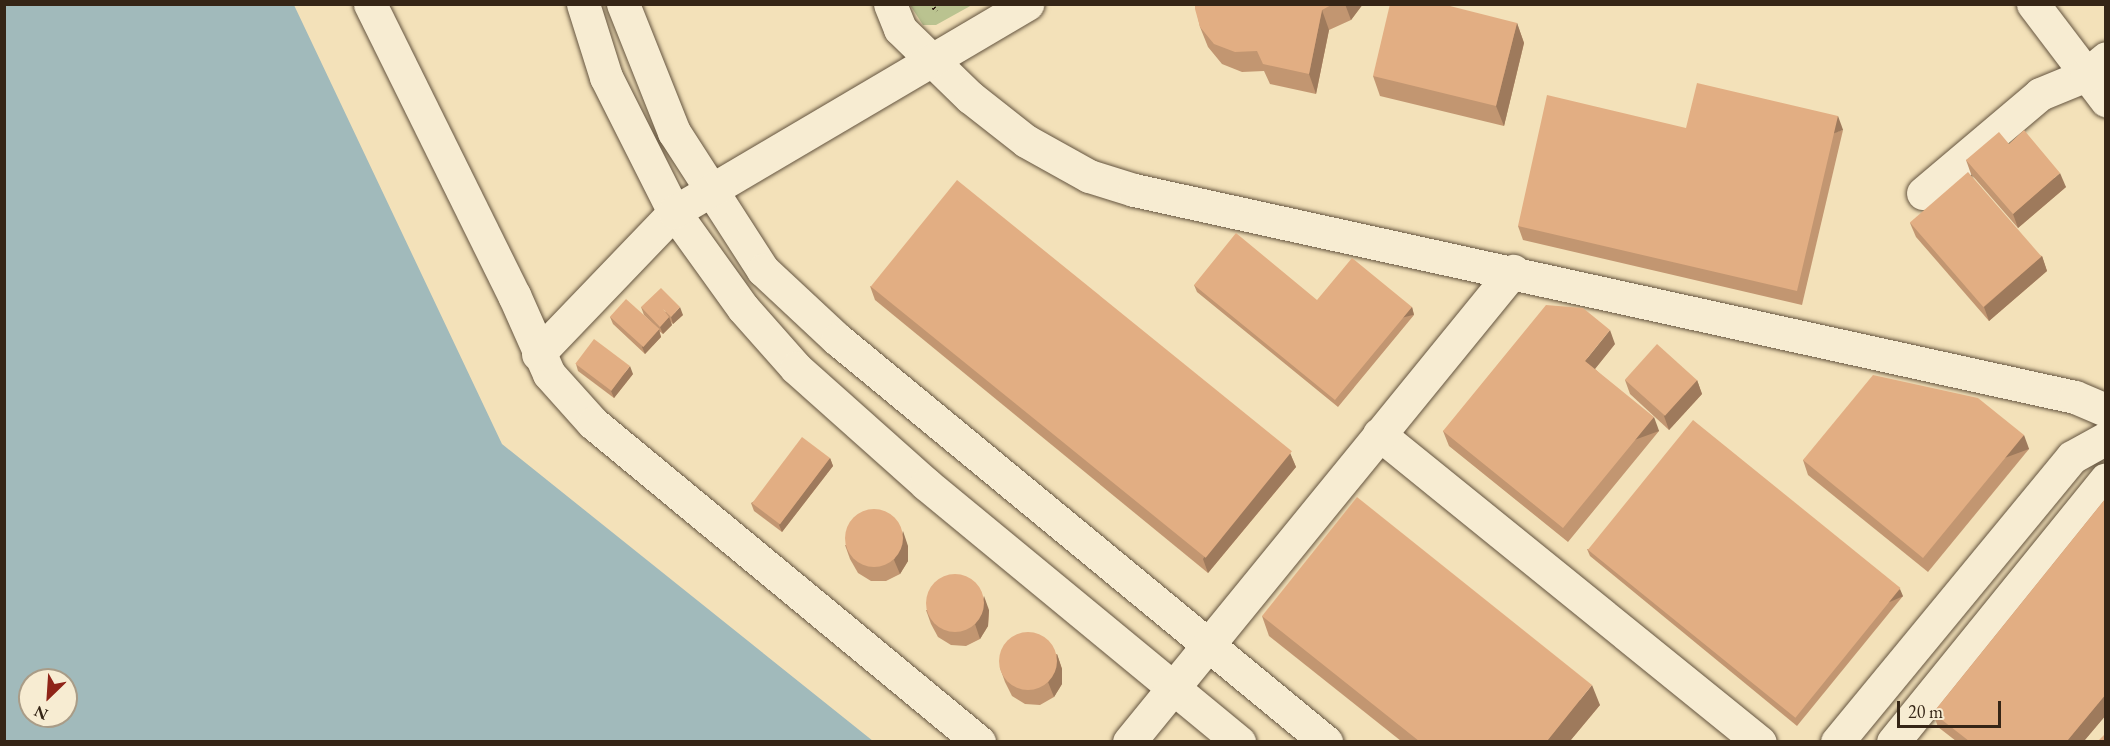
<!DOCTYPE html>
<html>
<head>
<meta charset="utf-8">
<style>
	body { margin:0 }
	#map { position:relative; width:2110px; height:746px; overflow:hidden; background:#f3e1b9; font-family:"EB Garamond",serif }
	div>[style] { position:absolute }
	.green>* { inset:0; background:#bac390 }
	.water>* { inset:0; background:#a1babb }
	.path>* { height:4px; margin-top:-2px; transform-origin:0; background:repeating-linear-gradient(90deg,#352516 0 1.5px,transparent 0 4.5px) }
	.roads { filter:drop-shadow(0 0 2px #64543f) drop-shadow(0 0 2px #64543f) }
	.minor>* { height:33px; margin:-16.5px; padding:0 16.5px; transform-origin:16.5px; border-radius:16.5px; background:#f7ecd2 }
	.wall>* { inset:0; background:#c29671 }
	.shaded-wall>* { inset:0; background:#9e7a5c; transform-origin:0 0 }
	.building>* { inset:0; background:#e2ae83; transform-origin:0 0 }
	.round { border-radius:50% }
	span { translate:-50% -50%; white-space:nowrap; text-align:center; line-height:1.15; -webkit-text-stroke:5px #f7ecd2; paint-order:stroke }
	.frame { position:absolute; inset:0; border:6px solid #352516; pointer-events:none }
	.north { position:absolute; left:18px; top:668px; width:60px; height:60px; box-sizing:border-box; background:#f7ecd2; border:2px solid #a99c87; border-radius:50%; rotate:205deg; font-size:16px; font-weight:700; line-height:24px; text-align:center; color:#352516 }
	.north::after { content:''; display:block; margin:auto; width:21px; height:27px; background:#8f2418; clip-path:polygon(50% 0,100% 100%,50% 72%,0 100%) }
	.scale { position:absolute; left:1897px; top:701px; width:104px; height:27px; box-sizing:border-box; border:3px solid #352516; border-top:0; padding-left:8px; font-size:18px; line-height:21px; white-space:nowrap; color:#352516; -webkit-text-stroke:4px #f7ecd2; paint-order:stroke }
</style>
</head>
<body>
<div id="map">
	<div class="green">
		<div style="clip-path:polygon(910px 5px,972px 5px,936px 25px,923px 25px)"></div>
	</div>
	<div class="water">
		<div style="clip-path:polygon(evenodd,4px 5px,294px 5px,502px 444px,873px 741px,5px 741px,4px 5px,30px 680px,66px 680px,66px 716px,30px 716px,30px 680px)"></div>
	</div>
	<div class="path">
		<div style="left:931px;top:4px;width:9px;rotate:54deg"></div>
	</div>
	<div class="roads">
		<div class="minor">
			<div style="left:370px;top:4px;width:325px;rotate:63.7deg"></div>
			<div style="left:514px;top:295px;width:86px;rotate:66.1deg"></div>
			<div style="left:549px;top:374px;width:66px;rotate:48.1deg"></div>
			<div style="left:593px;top:423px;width:501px;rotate:39.57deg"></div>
			<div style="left:583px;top:4px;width:77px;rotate:72.5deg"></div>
			<div style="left:606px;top:77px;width:151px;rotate:63.3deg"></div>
			<div style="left:674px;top:212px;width:118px;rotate:54.3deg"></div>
			<div style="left:743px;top:308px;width:80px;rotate:48.5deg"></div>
			<div style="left:796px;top:368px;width:174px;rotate:41.7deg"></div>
			<div style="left:926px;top:484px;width:406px;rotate:39.5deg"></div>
			<div style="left:623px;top:4px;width:138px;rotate:68.3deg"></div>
			<div style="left:674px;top:132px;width:164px;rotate:57.2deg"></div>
			<div style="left:763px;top:270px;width:101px;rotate:43deg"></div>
			<div style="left:837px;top:339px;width:634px;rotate:39.49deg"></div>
			<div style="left:890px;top:4px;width:27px;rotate:68deg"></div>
			<div style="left:900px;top:29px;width:98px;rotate:44.2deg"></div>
			<div style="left:970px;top:97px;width:71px;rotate:38.2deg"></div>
			<div style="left:1026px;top:141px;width:72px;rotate:29.1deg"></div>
			<div style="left:1089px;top:176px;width:47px;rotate:17.3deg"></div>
			<div style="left:1134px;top:190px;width:963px;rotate:12.41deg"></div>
			<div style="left:2075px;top:397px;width:34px;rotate:23deg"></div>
			<div style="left:2033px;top:4px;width:121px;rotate:52.8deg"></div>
			<div style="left:1923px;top:193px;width:153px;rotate:-40.2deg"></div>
			<div style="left:2040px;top:94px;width:50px;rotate:-22.4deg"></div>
			<div style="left:2086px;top:75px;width:26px;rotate:-40deg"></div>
			<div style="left:538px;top:354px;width:197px;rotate:-46.2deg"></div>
			<div style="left:674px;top:212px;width:410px;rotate:-30.5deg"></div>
			<div style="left:1379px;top:434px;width:490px;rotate:39deg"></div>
			<div style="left:1129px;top:742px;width:608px;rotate:-50.81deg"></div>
			<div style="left:1837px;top:742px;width:369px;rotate:-50.5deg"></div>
			<div style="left:2072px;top:457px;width:39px;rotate:-29deg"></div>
			<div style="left:1893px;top:742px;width:338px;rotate:-51deg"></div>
		</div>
	</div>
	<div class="wall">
		<div style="clip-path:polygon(1195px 4px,1363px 4px,1351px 20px,1329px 30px,1316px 94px,1270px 84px,1264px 71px,1242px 72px,1222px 64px,1208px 47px,1200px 27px)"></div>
		<div style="clip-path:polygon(1517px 23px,1524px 43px,1504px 126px,1380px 96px,1373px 76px)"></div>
		<div style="clip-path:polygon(1843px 130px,1802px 305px,1523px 240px,1518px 226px)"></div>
		<div style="clip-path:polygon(2009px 144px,2066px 187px,2018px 228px,1971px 174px,1966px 160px)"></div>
		<div style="clip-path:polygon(1910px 223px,2042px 256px,2047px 271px,1989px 321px,1916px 237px)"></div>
		<div style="clip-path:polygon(1194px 285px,1317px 300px,1412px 307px,1414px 315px,1338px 407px,1197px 292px)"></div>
		<div style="clip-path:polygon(870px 286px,1290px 453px,1296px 467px,1208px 573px,875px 300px)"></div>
		<div style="clip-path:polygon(641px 307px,683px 315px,673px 324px,671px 322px,672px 325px,663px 334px,659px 331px,661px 337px,645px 354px,613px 324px,610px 317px,651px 322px,644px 315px)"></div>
		<div style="clip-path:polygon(1615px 344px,1595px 369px,1659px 431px,1568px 542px,1449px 446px,1443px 431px)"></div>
		<div style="clip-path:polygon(576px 364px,633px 374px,614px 398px,578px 371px)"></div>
		<div style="clip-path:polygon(1625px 380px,1697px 380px,1702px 394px,1669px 430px,1630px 394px)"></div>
		<div style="clip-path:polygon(2029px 449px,1928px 572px,1808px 475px,1803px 460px)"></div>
		<div style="clip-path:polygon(830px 458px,833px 466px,782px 532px,754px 511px,751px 503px)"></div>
		<div style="clip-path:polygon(2106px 498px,2106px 715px,2084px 741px,1956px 741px,1938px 727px,1933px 713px)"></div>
		<div style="clip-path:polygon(845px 545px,908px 546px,908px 561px,900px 574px,886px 581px,871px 581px,858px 573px,850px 559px)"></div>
		<div style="clip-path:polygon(1587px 549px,1903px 596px,1797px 726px,1590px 556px)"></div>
		<div style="clip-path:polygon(926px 610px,989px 610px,988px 626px,980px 639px,966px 646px,951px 645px,938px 637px,931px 624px)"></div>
		<div style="clip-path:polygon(1262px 616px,1600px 705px,1570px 741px,1401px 741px,1269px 636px)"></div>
		<div style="clip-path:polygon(1057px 654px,1062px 669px,1062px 684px,1054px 697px,1040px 705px,1025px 704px,1012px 696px,1005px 682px,1000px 668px)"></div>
	</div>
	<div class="shaded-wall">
		<div style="clip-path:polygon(1345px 4px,1363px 4px,1351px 20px)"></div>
		<div style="clip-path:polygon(1322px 10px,1329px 30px,1316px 94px,1309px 74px)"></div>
		<div style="clip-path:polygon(1517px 23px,1524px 43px,1504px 126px,1496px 106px)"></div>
		<div style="left:1838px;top:116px;width:15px;height:180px;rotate:70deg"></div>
		<div style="clip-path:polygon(2060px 173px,2066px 187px,2018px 228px,2013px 214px)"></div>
		<div style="clip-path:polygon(2042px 256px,2047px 271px,1989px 321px,1984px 307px)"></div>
		<div style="clip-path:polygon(680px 307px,683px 315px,673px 324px,671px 317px)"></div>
		<div style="left:1412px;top:307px;width:8px;height:121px;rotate:76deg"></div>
		<div style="clip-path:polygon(669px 317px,672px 325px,663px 334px,660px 327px)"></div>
		<div style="clip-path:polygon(659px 329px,661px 337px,645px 354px,642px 347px)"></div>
		<div style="clip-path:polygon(1610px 330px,1615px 344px,1590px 375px,1585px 361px)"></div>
		<div style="clip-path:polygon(630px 366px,633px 374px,614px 398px,611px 391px)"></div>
		<div style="clip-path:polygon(1697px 380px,1702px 394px,1669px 430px,1664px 416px)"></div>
		<div style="left:1654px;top:417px;width:15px;height:144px;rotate:70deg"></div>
		<div style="left:2024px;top:435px;width:15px;height:159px;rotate:70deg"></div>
		<div style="clip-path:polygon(1290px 453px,1296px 467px,1208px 573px,1203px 559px)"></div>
		<div style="clip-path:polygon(830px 458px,833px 466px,782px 532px,779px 525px)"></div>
		<div style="clip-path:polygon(903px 531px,908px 546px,908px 561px,900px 574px,894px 560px)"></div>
		<div style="left:1900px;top:589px;width:8px;height:167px;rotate:67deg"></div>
		<div style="clip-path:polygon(984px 596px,989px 610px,988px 626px,980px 639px,975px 624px)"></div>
		<div style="clip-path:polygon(1057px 654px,1062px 669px,1062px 684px,1054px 697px,1048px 682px)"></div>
		<div style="clip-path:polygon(1592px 685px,1600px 705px,1570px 741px,1547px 741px)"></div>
		<div style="clip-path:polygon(2106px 694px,2106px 715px,2084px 741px,2067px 741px)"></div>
	</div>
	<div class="building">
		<div style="clip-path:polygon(1195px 4px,1333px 4px,1322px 10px,1309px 74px,1263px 64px,1257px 51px,1235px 52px,1214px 44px,1200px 27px,1195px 9px)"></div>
		<div style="clip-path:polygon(1390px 4px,1442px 4px,1517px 23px,1496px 106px,1373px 76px)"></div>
		<div style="clip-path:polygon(1697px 83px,1838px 116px,1797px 291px,1518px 226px,1547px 95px,1686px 128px)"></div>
		<div style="clip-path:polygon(2024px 130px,2060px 173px,2013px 214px,1966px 160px,1999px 132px,2009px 144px)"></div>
		<div style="left:1968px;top:172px;width:112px;height:77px;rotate:49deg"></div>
		<div style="left:957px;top:180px;width:431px;height:137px;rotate:39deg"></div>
		<div style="clip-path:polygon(1236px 233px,1317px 300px,1352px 258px,1412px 307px,1335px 400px,1194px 285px)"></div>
		<div style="clip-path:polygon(661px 288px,680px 307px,671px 317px,663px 309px,669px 317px,660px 327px,641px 307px)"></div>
		<div style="left:626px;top:299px;width:45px;height:24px;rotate:42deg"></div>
		<div style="clip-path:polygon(1546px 305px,1583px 308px,1610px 330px,1585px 361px,1654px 417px,1563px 528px,1443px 431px)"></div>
		<div style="left:594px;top:339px;width:45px;height:31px;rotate:37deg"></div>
		<div style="left:1657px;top:344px;width:54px;height:48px;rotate:42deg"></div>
		<div style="clip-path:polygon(1873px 375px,1978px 398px,2024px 435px,1923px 558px,1803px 460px)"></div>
		<div style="left:1693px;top:420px;width:267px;height:167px;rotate:39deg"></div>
		<div style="left:802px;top:437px;width:35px;height:83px;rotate:37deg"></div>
		<div style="clip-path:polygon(1357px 497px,1592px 685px,1547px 741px,1419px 741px,1262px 616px)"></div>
		<div style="clip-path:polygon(2106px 498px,2106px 694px,2067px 741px,1969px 741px,1933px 713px)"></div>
		<div class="round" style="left:845px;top:509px;width:58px;height:58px"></div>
		<div class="round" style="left:926px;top:574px;width:58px;height:58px"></div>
		<div class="round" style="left:999px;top:632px;width:58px;height:58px"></div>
		<div style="clip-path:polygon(2106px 733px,2106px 741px,2098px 741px)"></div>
	</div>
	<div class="frame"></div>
	<div class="north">N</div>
	<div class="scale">20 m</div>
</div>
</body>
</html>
